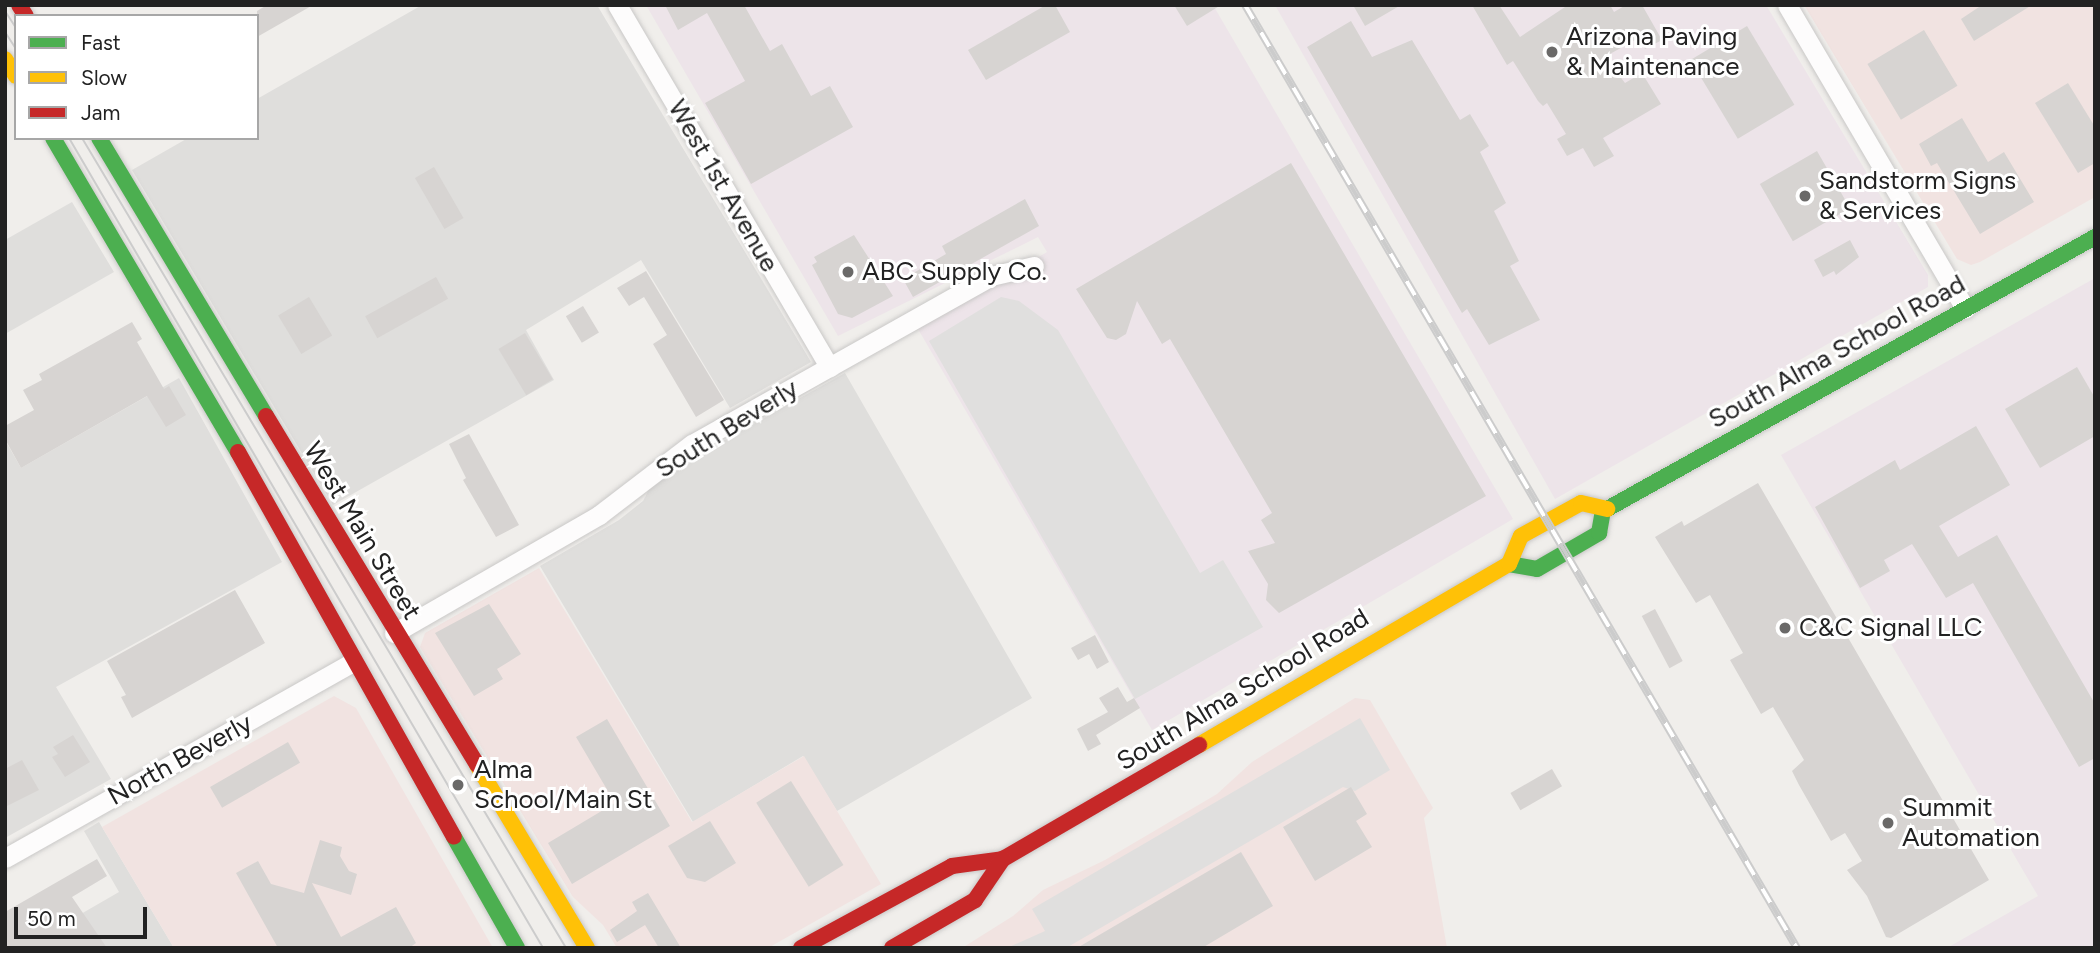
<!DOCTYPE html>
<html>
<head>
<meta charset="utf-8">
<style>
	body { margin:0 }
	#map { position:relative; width:2100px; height:953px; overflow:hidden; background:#f0eeeb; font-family:Figtree,sans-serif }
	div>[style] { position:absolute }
	.residential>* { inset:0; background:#dfdedc }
	.commercial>* { inset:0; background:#f1e3e1 }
	.industrial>* { inset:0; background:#ede4e9 }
	.parking>* { inset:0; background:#e0dfde }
	.building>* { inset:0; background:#d7d4d2; transform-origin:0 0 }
	.roads { filter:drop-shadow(0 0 2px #c9c8c7) drop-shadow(0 0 2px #c9c8c7) }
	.street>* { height:19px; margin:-9.5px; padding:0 9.5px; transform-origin:9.5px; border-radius:9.5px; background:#fdfcfc }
	.fast>* { height:16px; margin:-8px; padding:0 8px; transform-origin:8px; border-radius:8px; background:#4caf50 }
	.slow>* { height:16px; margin:-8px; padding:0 8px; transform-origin:8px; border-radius:8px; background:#ffc107 }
	.jam>* { height:16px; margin:-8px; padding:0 8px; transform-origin:8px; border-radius:8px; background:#c62828 }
	.tram>* { height:2px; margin:-1px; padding:0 1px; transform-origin:1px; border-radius:1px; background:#ccc }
	.rail>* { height:8px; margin-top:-4px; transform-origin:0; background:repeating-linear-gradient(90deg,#fff 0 16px,#ccc 0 32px); box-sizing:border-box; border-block:2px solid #ccc }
	.dots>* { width:19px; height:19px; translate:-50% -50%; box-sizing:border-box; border:4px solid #fff; border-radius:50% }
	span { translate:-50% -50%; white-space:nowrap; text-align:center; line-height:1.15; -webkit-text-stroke:6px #fff; paint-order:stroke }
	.poi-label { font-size:26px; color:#222 }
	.left { translate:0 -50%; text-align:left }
	.street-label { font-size:26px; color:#222 }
	.frame { position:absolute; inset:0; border:7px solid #222; pointer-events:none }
	.legend { position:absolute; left:14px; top:14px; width:245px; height:126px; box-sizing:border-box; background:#fff; border:2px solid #a7a7a7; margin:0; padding:9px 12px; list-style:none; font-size:21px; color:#222 }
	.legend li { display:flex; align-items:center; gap:14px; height:35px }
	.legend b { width:35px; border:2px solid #a7a7a7 }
	.scale { position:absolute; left:14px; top:907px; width:133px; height:32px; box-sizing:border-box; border:4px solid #222; border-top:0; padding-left:9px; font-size:21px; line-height:24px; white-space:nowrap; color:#222; -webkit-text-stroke:5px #fff; paint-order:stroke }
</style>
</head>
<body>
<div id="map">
	<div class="residential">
		<div style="clip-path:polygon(422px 5px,597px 5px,811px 362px,730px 408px,641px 260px,526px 330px,554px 380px,333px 505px,132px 170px,188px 138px,257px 138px,257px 99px)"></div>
		<div style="clip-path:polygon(72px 202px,114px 272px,5px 334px,5px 240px)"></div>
		<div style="clip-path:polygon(845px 373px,1032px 698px,837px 811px,803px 756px,693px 822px,540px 566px,619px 520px,643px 501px,653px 482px,673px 469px)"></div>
		<div style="clip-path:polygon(179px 378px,282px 562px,56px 687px,111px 779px,5px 838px,5px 440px,21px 468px)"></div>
		<div style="clip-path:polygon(99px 822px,174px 948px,22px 948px,119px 892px,84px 831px)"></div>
	</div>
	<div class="commercial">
		<div style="clip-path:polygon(1804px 5px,2095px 5px,2095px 197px,1980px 262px,1971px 265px,1957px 259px)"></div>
		<div style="clip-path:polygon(539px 568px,692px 822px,804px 756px,881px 884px,768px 948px,617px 948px,603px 925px,573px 897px,420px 647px,425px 633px)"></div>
		<div style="clip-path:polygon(334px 696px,356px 708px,493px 948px,174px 948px,102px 827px)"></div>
		<div style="clip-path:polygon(1355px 698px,1370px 700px,1433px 808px,1424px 818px,1447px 948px,962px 948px,1013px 916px,1043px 890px,1105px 860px,1217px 794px,1252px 762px)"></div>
	</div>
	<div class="industrial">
		<div style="clip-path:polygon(646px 5px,1213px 5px,1513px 519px,1152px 730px,918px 329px,1047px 252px,1038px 237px,838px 336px)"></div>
		<div style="clip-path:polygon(1275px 5px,1766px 5px,1928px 275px,1928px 287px,1555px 499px)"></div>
		<div style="clip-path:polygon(2095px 278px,2095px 948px,1947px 948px,2038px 896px,1781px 455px)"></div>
	</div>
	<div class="parking">
		<div style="clip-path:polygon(1001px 297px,1019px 301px,1058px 330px,1200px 573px,1223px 560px,1263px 627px,1135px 699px,929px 341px)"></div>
		<div style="clip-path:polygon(1360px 718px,1390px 770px,1355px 791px,1343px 787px,1066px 948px,1007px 948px,1045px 931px,1032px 909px)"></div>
	</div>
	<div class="building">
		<div style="clip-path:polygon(267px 5px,313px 5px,257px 37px,257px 11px)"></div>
		<div style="clip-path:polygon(665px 5px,744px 5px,770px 51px,782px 44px,811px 96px,830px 86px,853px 127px,751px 184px,705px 103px,745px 81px,707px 13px,678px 30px)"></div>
		<div style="clip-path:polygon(1046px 5px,1055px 5px,1070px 32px,986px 80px,968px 50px)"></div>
		<div style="clip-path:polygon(1174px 5px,1221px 5px,1187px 26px)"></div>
		<div style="clip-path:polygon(1353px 5px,1401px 5px,1365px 26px)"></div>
		<div style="clip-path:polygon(1472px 5px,1499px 5px,1520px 37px,1568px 5px,1610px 5px,1614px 12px,1626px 5px,1642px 5px,1662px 40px,1645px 49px,1639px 38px,1608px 55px,1608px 61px,1625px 83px,1642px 73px,1661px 104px,1603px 138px,1614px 156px,1594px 167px,1583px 148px,1567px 156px,1557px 139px,1566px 134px,1547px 103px,1543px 106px,1538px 101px,1513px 61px,1507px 65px)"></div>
		<div style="clip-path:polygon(1982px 5px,2032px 5px,1974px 41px,1961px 19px)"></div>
		<div style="clip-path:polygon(1351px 21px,1372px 57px,1412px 40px,1460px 120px,1470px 114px,1489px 146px,1480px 152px,1506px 203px,1494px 211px,1519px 261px,1510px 266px,1540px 320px,1489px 345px,1467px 309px,1462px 313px,1307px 47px)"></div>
		<div style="left:1747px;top:26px;width:92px;height:66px;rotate:59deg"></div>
		<div style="left:1924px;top:30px;width:65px;height:66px;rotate:59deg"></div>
		<div style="clip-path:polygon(2068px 83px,2095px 127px,2095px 163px,2078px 173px,2035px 103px)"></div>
		<div style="clip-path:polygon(1962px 118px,1988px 162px,2004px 152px,2034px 202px,1980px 234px,1937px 163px,1931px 166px,1919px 144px)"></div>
		<div style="left:1817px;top:151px;width:66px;height:66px;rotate:60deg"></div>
		<div style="clip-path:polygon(1291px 163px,1486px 496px,1279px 613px,1266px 600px,1268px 584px,1248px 551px,1275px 543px,1261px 520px,1272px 513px,1170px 339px,1162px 344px,1137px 301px,1126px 334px,1116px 340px,1107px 338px,1076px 289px)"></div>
		<div style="left:434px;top:167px;width:59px;height:22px;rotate:60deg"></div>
		<div style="clip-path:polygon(1025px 199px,1039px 226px,913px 297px,903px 279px,946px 254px,942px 246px)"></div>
		<div style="clip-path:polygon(854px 235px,893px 296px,852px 318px,838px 314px,812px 265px,817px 262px,814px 257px)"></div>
		<div style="clip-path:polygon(1850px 240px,1859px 257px,1836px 275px,1834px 271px,1823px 277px,1814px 260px)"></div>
		<div style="clip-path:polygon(646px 271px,724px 400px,696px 417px,653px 344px,667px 335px,644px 297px,629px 306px,617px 288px)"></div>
		<div style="left:436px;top:277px;width:25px;height:81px;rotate:61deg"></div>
		<div style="left:309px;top:297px;width:45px;height:36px;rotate:59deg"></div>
		<div style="left:583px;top:306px;width:31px;height:20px;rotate:59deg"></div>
		<div style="clip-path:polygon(132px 322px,142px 339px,137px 342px,164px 389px,169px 386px,186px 415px,166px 427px,147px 396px,21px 468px,5px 439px,5px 426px,34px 410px,23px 390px,42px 380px,39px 374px)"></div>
		<div style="left:525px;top:333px;width:54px;height:31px;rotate:59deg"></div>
		<div style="clip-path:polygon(2077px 367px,2095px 398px,2095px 436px,2040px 468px,2005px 409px)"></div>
		<div style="clip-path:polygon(1976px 426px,2010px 485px,1939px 526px,1958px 557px,1997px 535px,2095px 704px,2095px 758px,2079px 767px,1973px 583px,1946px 598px,1912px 544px,1884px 560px,1890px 571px,1860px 588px,1815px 507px,1895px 460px,1900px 470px)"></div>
		<div style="clip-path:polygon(469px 434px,519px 525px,496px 537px,463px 480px,466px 478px,449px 444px)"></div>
		<div style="clip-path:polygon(1758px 483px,1989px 880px,1891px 938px,1886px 937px,1867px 896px,1847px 870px,1862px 861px,1845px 833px,1831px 841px,1799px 785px,1792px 771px,1804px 760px,1773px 707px,1761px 714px,1730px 660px,1743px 653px,1710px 595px,1696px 603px,1655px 537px,1682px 521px,1684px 526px)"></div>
		<div style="clip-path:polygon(235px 590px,265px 643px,132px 718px,121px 697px,126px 695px,107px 661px)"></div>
		<div style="clip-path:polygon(489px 604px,521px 654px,497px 669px,503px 679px,474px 696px,435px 633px)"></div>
		<div style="left:1655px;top:609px;width:59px;height:15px;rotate:62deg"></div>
		<div style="clip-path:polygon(1095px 635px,1109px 662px,1097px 669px,1089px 654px,1078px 660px,1071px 648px)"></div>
		<div style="clip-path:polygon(1118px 687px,1127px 702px,1134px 698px,1140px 708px,1096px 735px,1101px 744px,1088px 751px,1077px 729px,1108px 712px,1099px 698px)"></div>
		<div style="clip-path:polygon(607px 719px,670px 826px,572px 884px,548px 843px,615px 803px,576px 737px)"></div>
		<div style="clip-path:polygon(73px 735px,90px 762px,65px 777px,52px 757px,58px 754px,53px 747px)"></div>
		<div style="left:288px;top:742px;width:24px;height:90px;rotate:60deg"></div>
		<div style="clip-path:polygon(22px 760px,39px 790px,5px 807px,5px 769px)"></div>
		<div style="left:1552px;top:769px;width:20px;height:48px;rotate:60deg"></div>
		<div style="left:791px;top:781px;width:99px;height:41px;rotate:58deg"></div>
		<div style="clip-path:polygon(1351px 787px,1367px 814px,1356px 821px,1372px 847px,1315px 881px,1283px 827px)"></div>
		<div style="clip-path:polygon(710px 821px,736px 863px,705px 882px,687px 878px,668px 846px)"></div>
		<div style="clip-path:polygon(320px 840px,342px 847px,340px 856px,349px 871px,357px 874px,351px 895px,312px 883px,341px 937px,396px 907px,416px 943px,409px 948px,278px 948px,236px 873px,258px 861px,271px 884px,304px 893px)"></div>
		<div style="clip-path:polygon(1241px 852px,1273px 906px,1202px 948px,1077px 948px)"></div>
		<div style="clip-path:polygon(97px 859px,107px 876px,72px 897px,107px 948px,5px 948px,5px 912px)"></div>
		<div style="clip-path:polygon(648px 893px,681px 948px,659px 948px,645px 925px,617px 942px,610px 930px,637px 911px,632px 902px)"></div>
	</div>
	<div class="roads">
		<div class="street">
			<div style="left:617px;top:5px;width:420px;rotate:59.6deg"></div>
			<div style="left:1787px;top:5px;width:352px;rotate:59.6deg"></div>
			<div style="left:394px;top:633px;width:237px;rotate:-29.9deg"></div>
			<div style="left:599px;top:515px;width:117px;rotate:-37.4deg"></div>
			<div style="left:692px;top:444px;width:343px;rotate:-29.3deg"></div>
			<div style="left:991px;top:276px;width:44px;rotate:-13.1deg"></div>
			<div style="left:5px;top:858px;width:399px;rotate:-29.4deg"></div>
		</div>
		<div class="fast">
			<div style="left:53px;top:138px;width:364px;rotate:59.5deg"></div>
			<div style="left:99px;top:138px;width:324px;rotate:59deg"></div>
			<div style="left:1607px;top:509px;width:559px;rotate:-29.13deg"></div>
			<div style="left:1509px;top:564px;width:28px;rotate:10deg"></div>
			<div style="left:1537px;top:569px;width:72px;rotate:-30.1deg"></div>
			<div style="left:1599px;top:533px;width:22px;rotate:-80deg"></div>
			<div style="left:454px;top:837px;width:128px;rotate:60.4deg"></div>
		</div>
		<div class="slow">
			<div style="left:5px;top:59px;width:20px;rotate:57deg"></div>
			<div style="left:1199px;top:745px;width:359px;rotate:-30.3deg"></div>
			<div style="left:1509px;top:564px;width:30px;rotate:-67deg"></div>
			<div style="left:1521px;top:536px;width:68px;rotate:-28.8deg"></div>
			<div style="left:1581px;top:503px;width:27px;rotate:13deg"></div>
			<div style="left:477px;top:765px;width:214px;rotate:59deg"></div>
		</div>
		<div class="jam">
			<div style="left:19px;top:5px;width:13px;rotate:58deg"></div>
			<div style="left:266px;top:416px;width:408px;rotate:58.8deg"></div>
			<div style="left:238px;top:452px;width:441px;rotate:60.7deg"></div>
			<div style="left:801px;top:948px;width:172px;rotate:-28.5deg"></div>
			<div style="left:952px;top:866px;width:51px;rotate:-7.8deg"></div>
			<div style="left:1003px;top:859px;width:227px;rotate:-30.2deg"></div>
			<div style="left:892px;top:948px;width:96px;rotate:-30deg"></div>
			<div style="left:975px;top:900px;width:50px;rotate:-55.7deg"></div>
		</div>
	</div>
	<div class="tram">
		<div style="left:5px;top:11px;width:20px;rotate:57deg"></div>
		<div style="left:5px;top:32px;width:20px;rotate:57deg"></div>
		<div style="left:69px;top:138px;width:938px;rotate:59.66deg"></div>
		<div style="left:82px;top:138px;width:944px;rotate:59.14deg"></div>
	</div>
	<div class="rail">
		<div style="left:1245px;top:5px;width:1093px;rotate:59.66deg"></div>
	</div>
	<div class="dots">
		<div style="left:1552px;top:52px;background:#6a6968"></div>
		<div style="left:1805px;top:196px;background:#6a6968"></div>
		<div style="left:848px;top:272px;background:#6a6968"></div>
		<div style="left:1785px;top:628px;background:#6a6968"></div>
		<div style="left:458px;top:785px;background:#6a6968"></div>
		<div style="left:1888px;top:823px;background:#6a6968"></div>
	</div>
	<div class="poi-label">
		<span class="left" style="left:1566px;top:52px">Arizona Paving<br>&amp; Maintenance</span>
		<span class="left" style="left:1819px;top:196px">Sandstorm Signs<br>&amp; Services</span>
		<span class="left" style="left:862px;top:272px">ABC Supply Co.</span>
		<span class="left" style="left:1799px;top:628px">C&amp;C Signal LLC</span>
		<span class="left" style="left:474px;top:785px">Alma<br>School/Main St</span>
		<span class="left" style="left:1902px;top:823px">Summit<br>Automation</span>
	</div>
	<div class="street-label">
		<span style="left:723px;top:186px;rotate:60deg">West 1st Avenue</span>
		<span style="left:1837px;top:352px;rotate:-29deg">South Alma School Road</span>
		<span style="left:727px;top:429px;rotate:-32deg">South Beverly</span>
		<span style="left:362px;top:531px;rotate:59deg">West Main Street</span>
		<span style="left:1243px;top:690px;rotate:-31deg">South Alma School Road</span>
		<span style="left:180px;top:760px;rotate:-29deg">North Beverly</span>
	</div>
	<div class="frame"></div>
	<ul class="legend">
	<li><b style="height:9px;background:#4caf50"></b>Fast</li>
	<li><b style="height:9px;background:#ffc107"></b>Slow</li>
	<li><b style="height:9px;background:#c62828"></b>Jam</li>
	</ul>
	<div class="scale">50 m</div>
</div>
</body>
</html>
